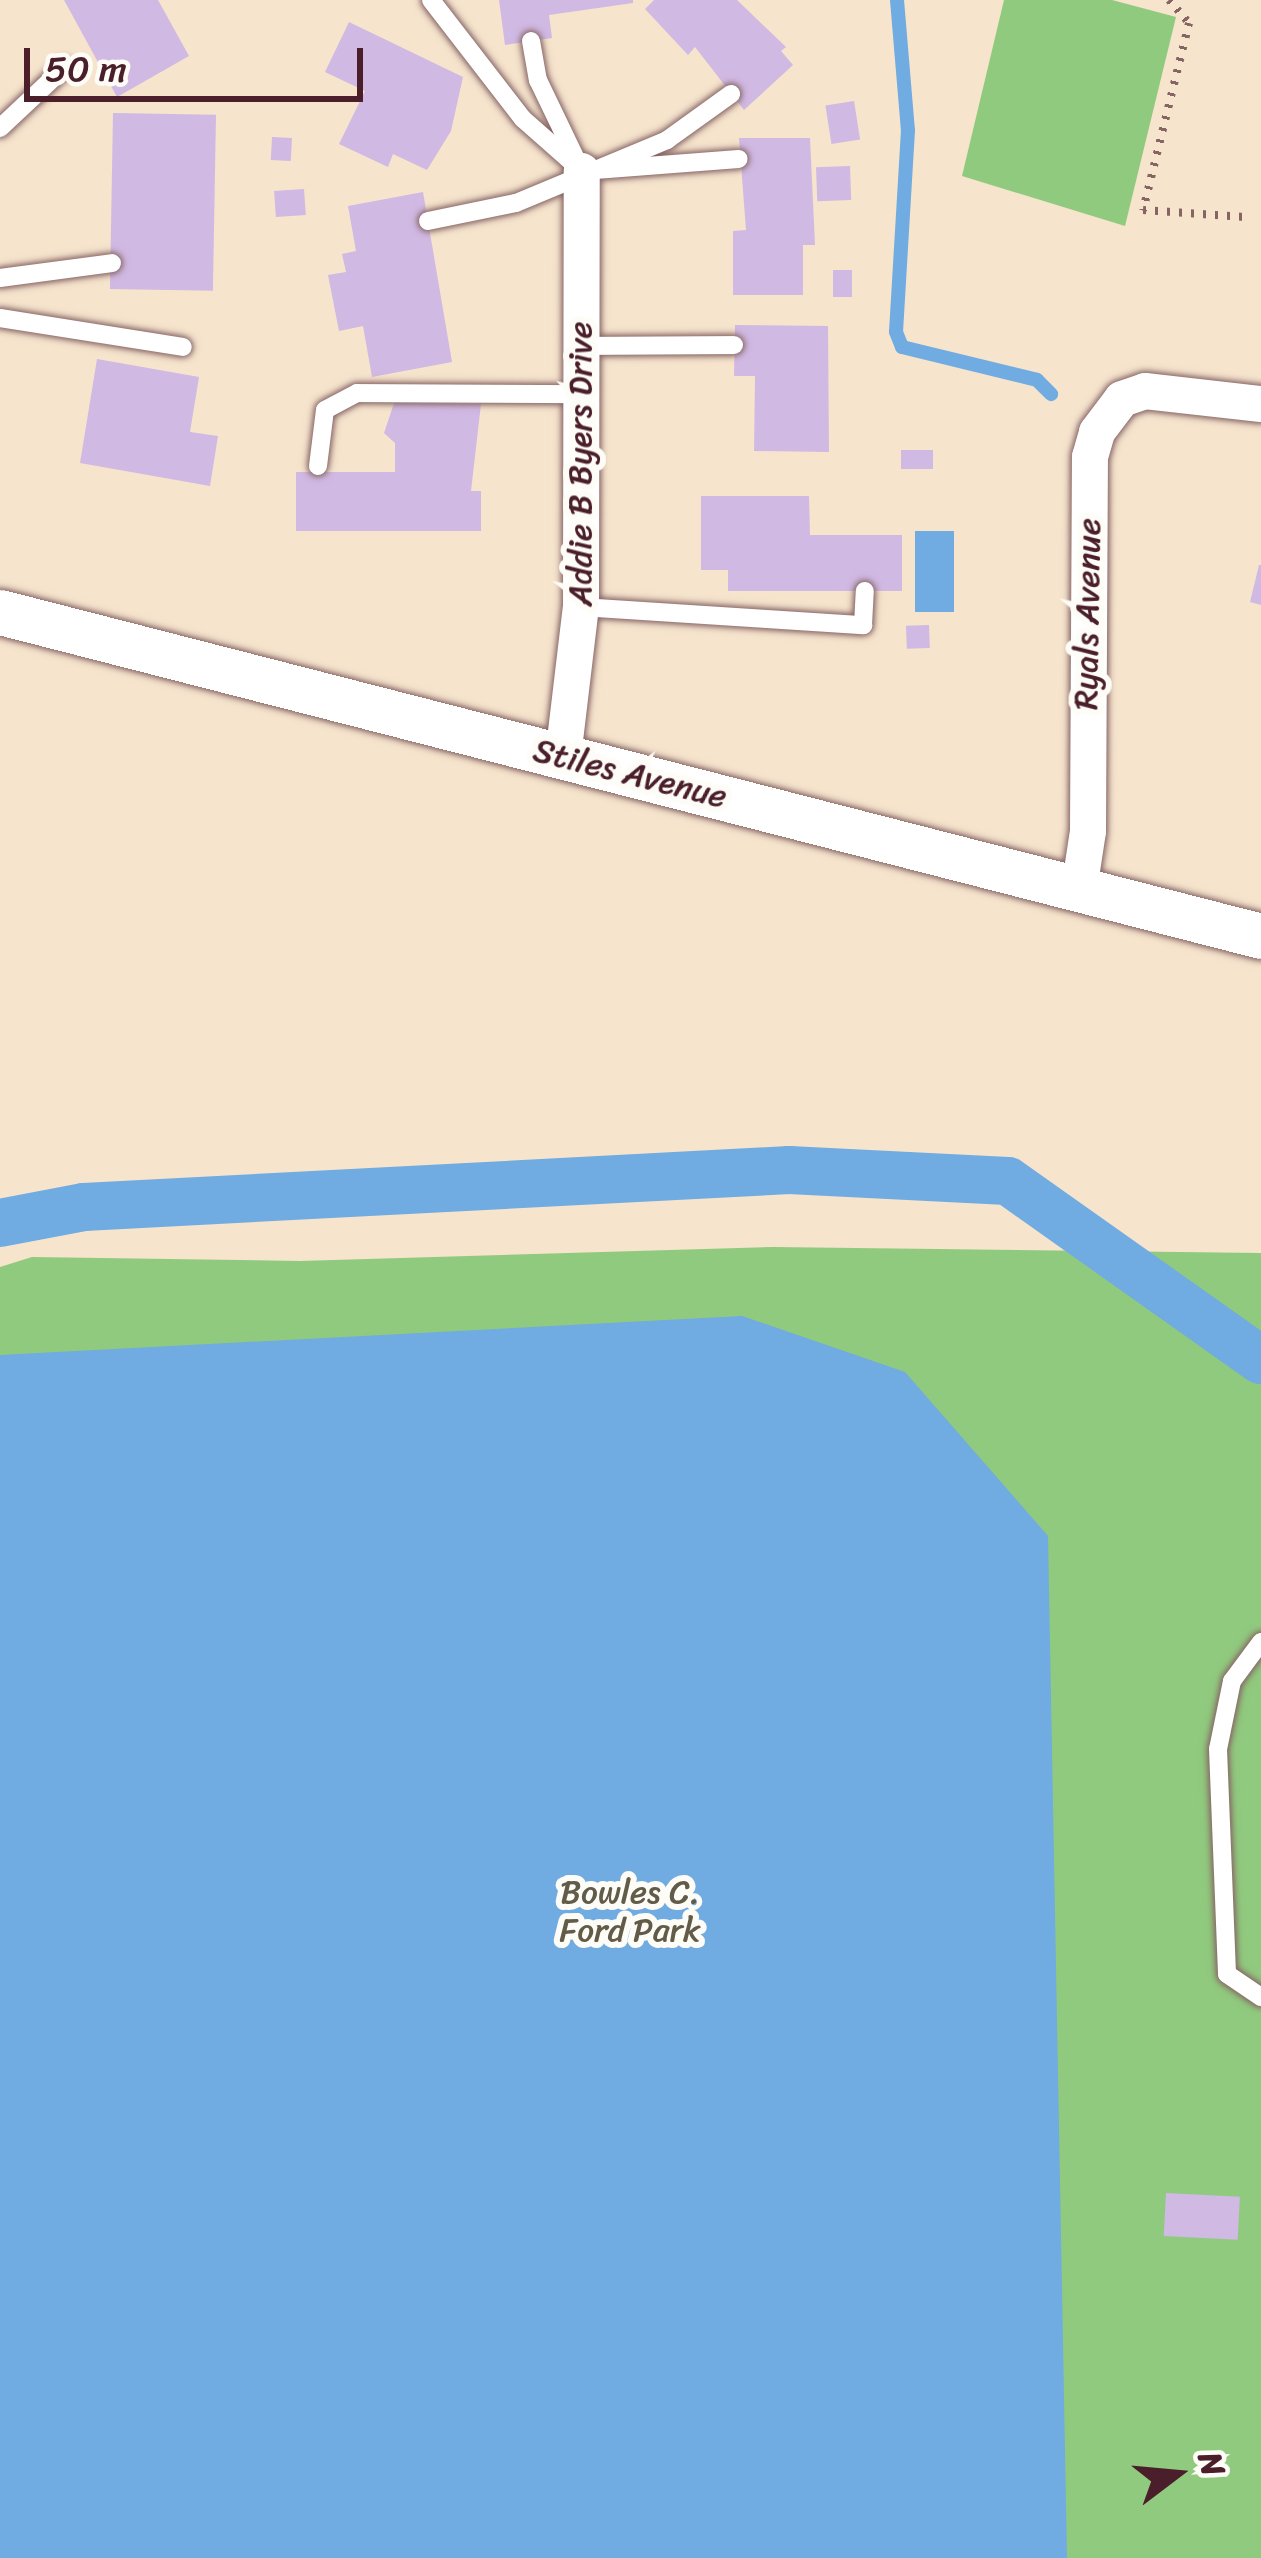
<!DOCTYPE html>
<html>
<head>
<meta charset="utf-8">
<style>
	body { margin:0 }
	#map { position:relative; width:1261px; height:2558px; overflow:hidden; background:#f6e4cd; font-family:Sriracha,sans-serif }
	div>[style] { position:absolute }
	.green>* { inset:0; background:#90ca7e }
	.water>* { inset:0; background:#70abe1; transform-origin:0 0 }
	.stream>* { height:14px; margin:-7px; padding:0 7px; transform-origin:7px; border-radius:7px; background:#70abe1 }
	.canal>* { height:48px; margin:-24px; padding:0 24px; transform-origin:24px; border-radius:24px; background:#70abe1 }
	.building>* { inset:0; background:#d0b9e3; transform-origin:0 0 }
	.path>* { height:8px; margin-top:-4px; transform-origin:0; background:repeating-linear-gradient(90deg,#866464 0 3px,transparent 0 12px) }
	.roads { filter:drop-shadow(0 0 3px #866464) drop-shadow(0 0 3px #866464) }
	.service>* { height:18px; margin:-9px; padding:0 9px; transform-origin:9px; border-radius:9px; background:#fff }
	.minor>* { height:36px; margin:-18px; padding:0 18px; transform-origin:18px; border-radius:18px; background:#fff }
	.tertiary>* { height:45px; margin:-22.5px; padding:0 22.5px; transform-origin:22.5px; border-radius:22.5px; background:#fff }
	span { translate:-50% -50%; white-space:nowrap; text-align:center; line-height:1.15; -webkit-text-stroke:12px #fdfcf7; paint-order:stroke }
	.street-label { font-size:33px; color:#4a1f2b }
	.park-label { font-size:33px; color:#625b48 }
	.north { position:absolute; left:1117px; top:2414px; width:120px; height:120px; -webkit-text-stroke:9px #fdfcf7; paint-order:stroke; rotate:74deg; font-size:33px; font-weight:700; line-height:48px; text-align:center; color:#4a1f2b }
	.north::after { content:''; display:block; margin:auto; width:42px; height:54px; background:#4a1f2b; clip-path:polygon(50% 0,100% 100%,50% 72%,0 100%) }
	.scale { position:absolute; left:24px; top:48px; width:339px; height:54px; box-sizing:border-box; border:6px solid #4a1f2b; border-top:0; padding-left:15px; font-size:36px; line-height:42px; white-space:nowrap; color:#4a1f2b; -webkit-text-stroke:9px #fdfcf7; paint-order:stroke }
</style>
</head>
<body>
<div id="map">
	<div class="green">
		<div style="clip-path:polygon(1004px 0,1112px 0,1176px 17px,1125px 226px,962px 176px)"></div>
		<div style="clip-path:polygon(773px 1247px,1261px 1253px,1261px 2558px,0 2558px,0 1267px,32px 1257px,300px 1261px)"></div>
	</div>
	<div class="water">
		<div style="left:915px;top:531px;width:39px;height:81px"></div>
		<div style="clip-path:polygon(742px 1316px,905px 1372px,1048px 1536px,1067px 2558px,0 2558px,0 1355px)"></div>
	</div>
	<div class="stream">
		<div style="left:897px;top:0;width:130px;rotate:85.2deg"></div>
		<div style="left:908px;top:130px;width:202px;rotate:93.4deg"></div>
		<div style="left:896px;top:332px;width:16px;rotate:68deg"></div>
		<div style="left:902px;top:347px;width:139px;rotate:13.7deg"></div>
		<div style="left:1037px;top:380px;width:20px;rotate:45deg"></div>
	</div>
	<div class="canal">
		<div style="left:0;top:1223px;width:86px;rotate:-10.8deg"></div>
		<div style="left:84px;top:1207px;width:706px;rotate:-3deg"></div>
		<div style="left:789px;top:1170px;width:219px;rotate:2.9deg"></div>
		<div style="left:1008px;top:1181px;width:310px;rotate:35.3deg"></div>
	</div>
	<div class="building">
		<div style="clip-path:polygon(64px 0,158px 0,189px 56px,117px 97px)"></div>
		<div style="clip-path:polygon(499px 0,633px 0,633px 3px,549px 15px,552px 38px,505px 45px)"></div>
		<div style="clip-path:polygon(654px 0,737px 0,786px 47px,781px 51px,793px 65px,744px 110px,695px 47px,688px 55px,645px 9px)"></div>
		<div style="clip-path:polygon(349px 22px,463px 77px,451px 131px,427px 170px,393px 154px,388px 167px,339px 144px,365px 91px,325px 72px)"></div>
		<div style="left:854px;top:101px;width:39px;height:29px;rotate:81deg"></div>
		<div style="left:113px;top:113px;width:103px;height:176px;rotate:1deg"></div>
		<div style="left:272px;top:137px;width:20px;height:23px;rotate:3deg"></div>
		<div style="clip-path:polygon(739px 138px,810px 138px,815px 245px,803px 245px,803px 295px,733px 295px,733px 231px,746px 230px)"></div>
		<div style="left:850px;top:166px;width:34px;height:34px;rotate:88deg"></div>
		<div style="left:304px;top:189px;width:26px;height:30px;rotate:86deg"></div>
		<div style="clip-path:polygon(423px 192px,452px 362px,372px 377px,363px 326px,339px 331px,328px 275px,346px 272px,342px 254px,356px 251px,348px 206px)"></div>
		<div style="left:833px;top:270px;width:19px;height:27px"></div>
		<div style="clip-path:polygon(735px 325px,828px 326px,829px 452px,754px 451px,755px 376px,734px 376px)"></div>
		<div style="clip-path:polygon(97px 359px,199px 377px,190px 432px,218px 436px,210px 486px,80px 463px)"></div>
		<div style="clip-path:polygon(394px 403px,481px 404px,471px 491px,481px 491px,481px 531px,296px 531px,296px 472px,395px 472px,395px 443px,384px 433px)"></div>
		<div style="left:901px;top:450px;width:32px;height:19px"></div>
		<div style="clip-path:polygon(701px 496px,809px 496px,810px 535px,902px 535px,902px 591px,728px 591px,728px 570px,701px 570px)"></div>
		<div style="clip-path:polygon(1259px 565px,1261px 565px,1261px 605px,1250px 602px)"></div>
		<div style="left:929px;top:625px;width:23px;height:23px;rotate:88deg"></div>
		<div style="left:1166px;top:2193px;width:74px;height:43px;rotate:3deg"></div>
	</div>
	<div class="path">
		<div style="left:1169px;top:0;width:30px;rotate:49deg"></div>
		<div style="left:1189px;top:23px;width:193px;rotate:103.8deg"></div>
		<div style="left:1143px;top:210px;width:102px;rotate:3.9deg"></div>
	</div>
	<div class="roads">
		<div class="service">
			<div style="left:431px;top:0;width:150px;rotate:52.3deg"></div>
			<div style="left:523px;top:119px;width:79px;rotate:41.4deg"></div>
			<div style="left:582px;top:171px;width:157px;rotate:-4.4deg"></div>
			<div style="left:531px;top:41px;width:40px;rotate:80deg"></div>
			<div style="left:538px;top:80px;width:90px;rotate:64.3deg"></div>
			<div style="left:0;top:128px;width:88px;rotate:-43.2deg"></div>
			<div style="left:428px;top:221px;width:90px;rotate:-11.6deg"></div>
			<div style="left:516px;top:203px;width:164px;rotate:-22.6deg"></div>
			<div style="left:667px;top:140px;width:79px;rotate:-35.7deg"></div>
			<div style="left:0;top:278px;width:113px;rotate:-7.6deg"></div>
			<div style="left:0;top:318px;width:185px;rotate:9deg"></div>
			<div style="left:582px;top:346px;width:152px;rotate:-0.4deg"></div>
			<div style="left:318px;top:466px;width:56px;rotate:-82.9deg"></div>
			<div style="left:325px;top:410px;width:36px;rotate:-28deg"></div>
			<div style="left:357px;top:393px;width:225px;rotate:0.3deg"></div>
			<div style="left:581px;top:607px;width:283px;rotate:3.7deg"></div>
			<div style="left:863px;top:625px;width:34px;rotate:-87deg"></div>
			<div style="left:1261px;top:1642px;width:49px;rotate:126.6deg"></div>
			<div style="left:1232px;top:1681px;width:69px;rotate:101.6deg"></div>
			<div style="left:1218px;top:1749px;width:225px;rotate:87.7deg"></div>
			<div style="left:1227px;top:1974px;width:41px;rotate:34.1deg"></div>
		</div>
		<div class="minor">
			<div style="left:563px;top:757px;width:151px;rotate:-83.2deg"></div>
			<div style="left:581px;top:607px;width:436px;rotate:-89.9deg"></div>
			<div style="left:1079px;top:890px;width:60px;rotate:-81.3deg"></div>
			<div style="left:1088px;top:831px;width:374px;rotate:-89.7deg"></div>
			<div style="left:1090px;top:457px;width:26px;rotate:-74deg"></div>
			<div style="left:1097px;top:432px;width:41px;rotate:-52.9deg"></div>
			<div style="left:1122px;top:399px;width:24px;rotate:-19deg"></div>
			<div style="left:1145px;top:391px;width:117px;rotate:6.4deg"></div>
		</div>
		<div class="tertiary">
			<div style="left:0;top:612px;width:1302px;rotate:14.41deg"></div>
		</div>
	</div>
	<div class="street-label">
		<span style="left:581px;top:464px;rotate:-90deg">Addie B Byers Drive</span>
		<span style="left:1088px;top:614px;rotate:-89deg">Ryals Avenue</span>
		<span style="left:630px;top:774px;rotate:14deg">Stiles Avenue</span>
	</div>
	<div class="park-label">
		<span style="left:630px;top:1912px">Bowles C.<br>Ford Park</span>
	</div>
	<div class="north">N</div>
	<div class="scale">50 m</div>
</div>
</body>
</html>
